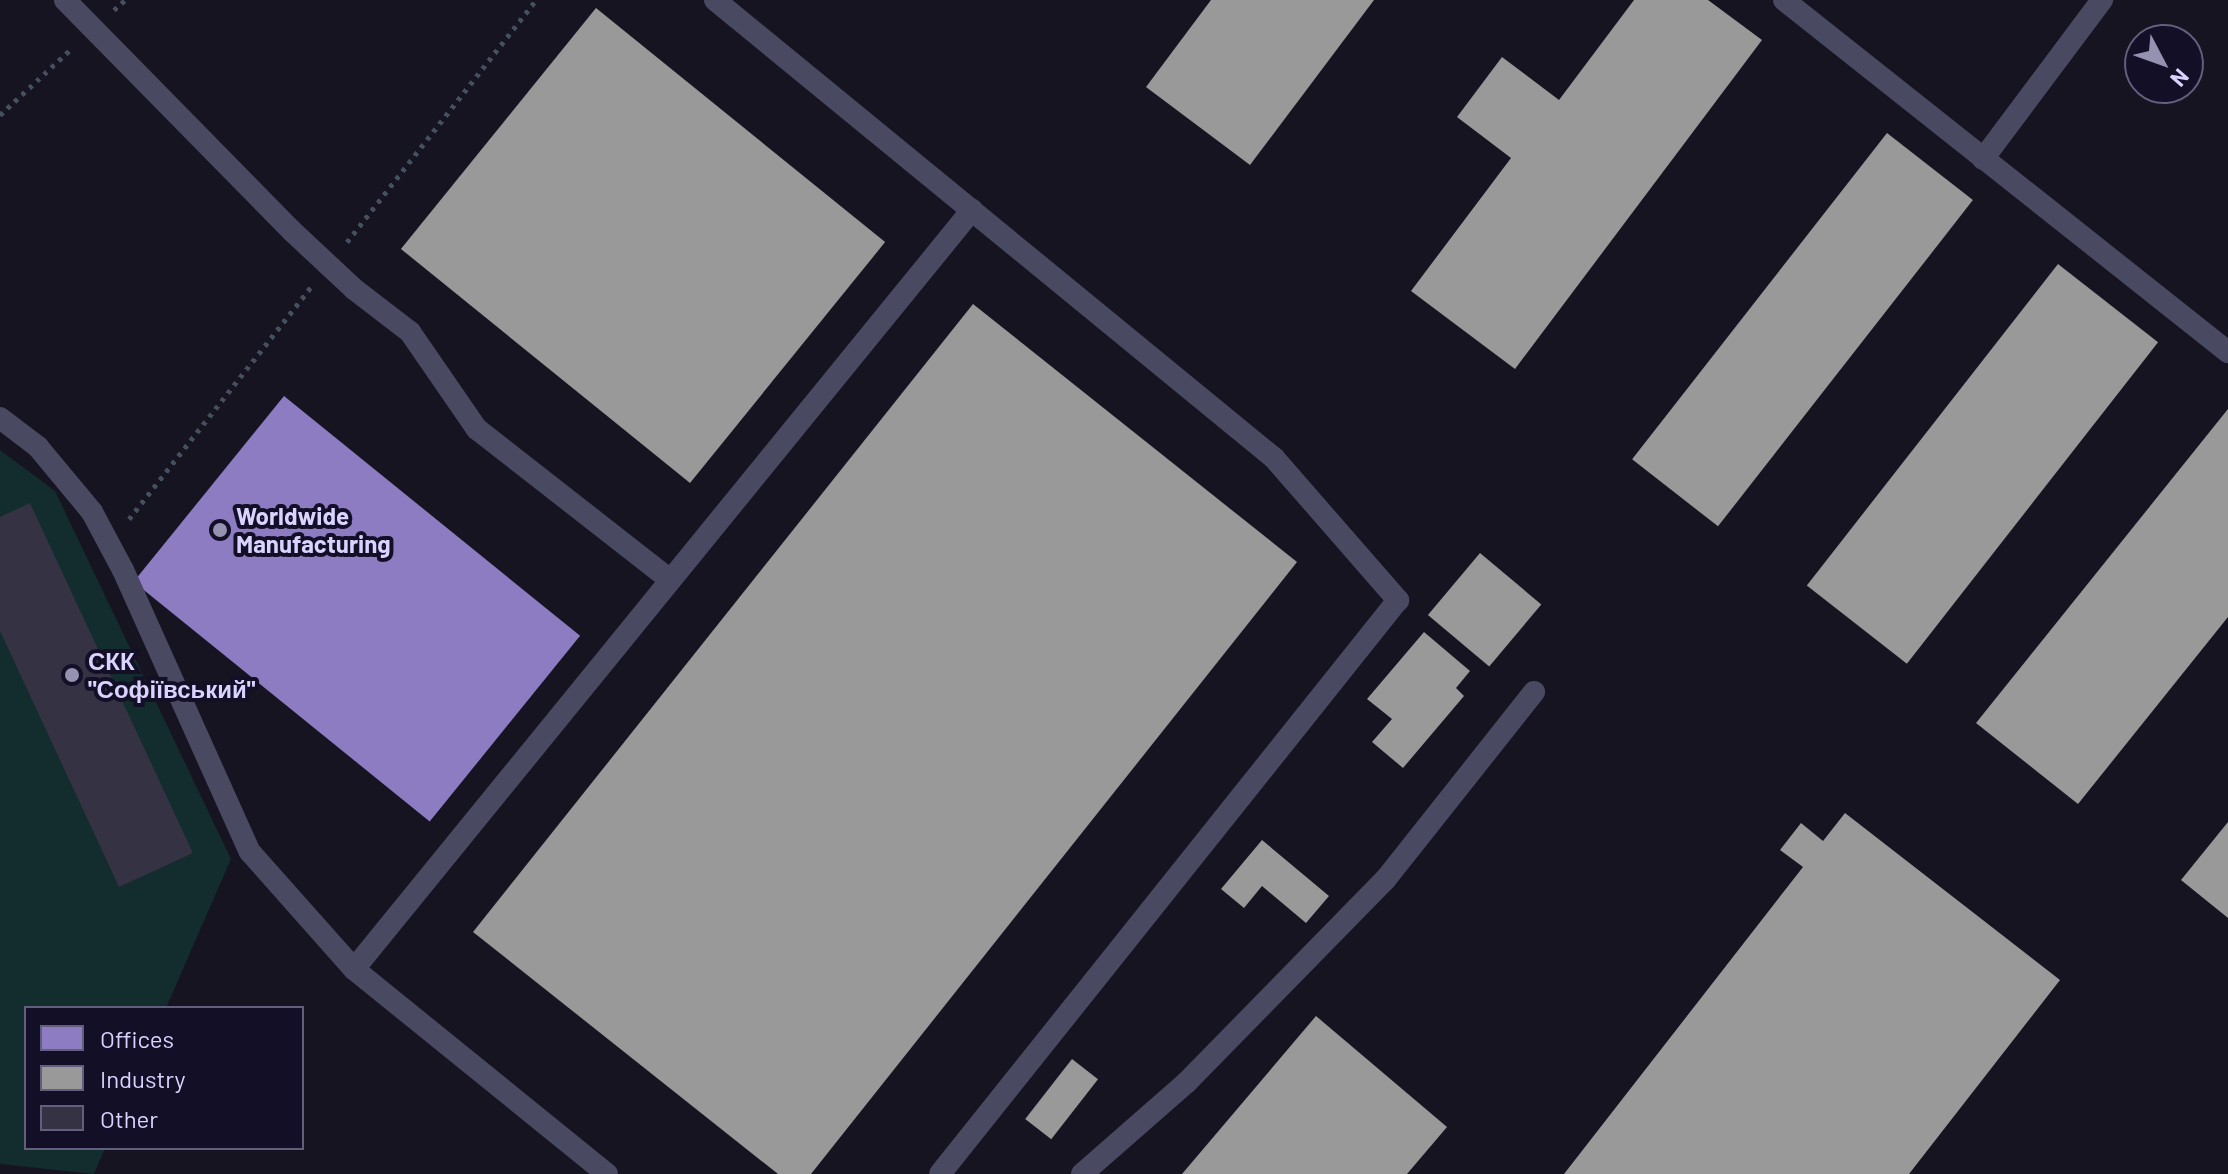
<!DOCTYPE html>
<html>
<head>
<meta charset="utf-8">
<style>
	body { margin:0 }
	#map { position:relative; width:2228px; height:1174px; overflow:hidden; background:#161421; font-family:Barlow,sans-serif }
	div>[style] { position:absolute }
	.green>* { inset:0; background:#132c2d }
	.offices>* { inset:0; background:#8e7cc3; transform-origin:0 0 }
	.industry>* { inset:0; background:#999; transform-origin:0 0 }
	.building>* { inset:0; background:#343243 }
	.path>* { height:5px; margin-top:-2.5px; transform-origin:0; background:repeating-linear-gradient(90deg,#44505f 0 4px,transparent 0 10px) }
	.service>* { height:22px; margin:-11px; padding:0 11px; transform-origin:11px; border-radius:11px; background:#4a4962 }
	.dots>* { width:22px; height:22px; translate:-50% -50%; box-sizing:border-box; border:4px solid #130f26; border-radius:50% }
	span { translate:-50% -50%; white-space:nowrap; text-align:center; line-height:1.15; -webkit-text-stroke:8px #130f26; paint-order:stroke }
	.poi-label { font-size:24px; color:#d9d4ff; font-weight:700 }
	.left { translate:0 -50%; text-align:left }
	.legend { position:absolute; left:24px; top:1006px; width:280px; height:144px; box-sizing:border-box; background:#130f26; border:2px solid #625e7d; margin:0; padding:10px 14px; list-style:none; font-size:24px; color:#d9d4ff }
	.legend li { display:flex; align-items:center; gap:16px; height:40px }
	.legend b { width:40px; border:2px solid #625e7d }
	.north { position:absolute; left:2124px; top:24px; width:80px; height:80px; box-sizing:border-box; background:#130f26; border:2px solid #625e7d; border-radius:50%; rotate:131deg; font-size:22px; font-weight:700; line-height:32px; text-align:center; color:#d9d4ff }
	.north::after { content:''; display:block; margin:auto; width:28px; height:36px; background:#9591b1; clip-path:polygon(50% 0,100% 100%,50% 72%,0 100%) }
</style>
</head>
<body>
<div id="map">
	<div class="green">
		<div style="clip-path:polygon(0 450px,55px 491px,231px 859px,166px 1008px,26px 1008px,26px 1148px,105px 1148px,94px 1174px,0 1164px)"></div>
	</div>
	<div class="offices">
		<div style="left:284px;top:396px;width:381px;height:239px;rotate:39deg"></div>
	</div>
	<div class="industry">
		<div style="clip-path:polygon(1211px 0,1374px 0,1250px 165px,1146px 87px)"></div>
		<div style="clip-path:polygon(1634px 0,1708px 0,1762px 40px,1515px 369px,1411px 291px,1511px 158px,1457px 117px,1502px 57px,1559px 100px)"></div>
		<div style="left:596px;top:8px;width:372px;height:310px;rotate:39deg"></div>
		<div style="left:1887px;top:133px;width:109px;height:414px;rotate:38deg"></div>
		<div style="left:2058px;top:264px;width:127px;height:408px;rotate:38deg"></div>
		<div style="clip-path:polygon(973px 304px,1297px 562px,811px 1174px,778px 1174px,473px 932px)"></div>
		<div style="clip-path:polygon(2228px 409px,2228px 617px,2078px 804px,1976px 723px)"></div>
		<div style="left:1480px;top:553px;width:80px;height:81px;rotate:40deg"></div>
		<div style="clip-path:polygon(1424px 632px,1470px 671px,1456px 688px,1464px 696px,1403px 768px,1372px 742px,1392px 719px,1367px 699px)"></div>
		<div style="clip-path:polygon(1845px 813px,2060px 980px,1909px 1174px,1564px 1174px,1803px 867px,1780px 850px,1801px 823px,1823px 841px)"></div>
		<div style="clip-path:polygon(2228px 822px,2228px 918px,2181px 880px)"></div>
		<div style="clip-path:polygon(1262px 840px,1329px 896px,1306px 923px,1262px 886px,1244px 908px,1221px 889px)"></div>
		<div style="clip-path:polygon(1316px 1016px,1447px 1127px,1407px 1174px,1182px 1174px)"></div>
		<div style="left:1072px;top:1059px;width:33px;height:76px;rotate:38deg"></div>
	</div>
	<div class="building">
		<div style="clip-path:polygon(30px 503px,193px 853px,119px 887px,0 631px,0 517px)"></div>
	</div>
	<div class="path">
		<div style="left:114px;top:10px;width:15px;rotate:-42deg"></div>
		<div style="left:0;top:115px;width:97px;rotate:-42.9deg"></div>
		<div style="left:347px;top:242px;width:307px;rotate:-52deg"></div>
		<div style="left:129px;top:519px;width:295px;rotate:-51.9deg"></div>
	</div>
	<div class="service">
		<div style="left:65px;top:0;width:324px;rotate:45.5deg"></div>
		<div style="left:292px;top:231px;width:85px;rotate:43.1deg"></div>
		<div style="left:354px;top:289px;width:71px;rotate:37.5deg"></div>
		<div style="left:410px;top:332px;width:118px;rotate:55.4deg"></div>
		<div style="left:477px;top:429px;width:245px;rotate:38deg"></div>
		<div style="left:715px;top:0;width:723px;rotate:39.33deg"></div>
		<div style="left:1274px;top:458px;width:189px;rotate:48.9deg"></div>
		<div style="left:1398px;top:600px;width:734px;rotate:128.59deg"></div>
		<div style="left:1784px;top:0;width:567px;rotate:38.41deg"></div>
		<div style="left:1983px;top:159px;width:199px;rotate:-53.2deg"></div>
		<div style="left:0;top:418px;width:48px;rotate:37.3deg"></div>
		<div style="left:38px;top:447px;width:85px;rotate:50.3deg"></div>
		<div style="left:92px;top:512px;width:66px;rotate:61.9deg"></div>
		<div style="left:123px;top:570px;width:309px;rotate:65.8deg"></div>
		<div style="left:250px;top:852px;width:157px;rotate:48.4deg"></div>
		<div style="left:607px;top:1174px;width:326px;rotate:-141deg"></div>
		<div style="left:354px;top:969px;width:979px;rotate:-50.85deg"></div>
		<div style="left:1082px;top:1174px;width:140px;rotate:-41.2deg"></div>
		<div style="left:1187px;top:1082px;width:283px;rotate:-45.6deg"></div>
		<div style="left:1385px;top:880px;width:240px;rotate:-51.6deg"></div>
	</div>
	<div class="dots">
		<div style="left:220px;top:530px;background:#9591b1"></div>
		<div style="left:72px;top:675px;background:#9591b1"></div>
	</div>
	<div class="poi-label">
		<span class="left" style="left:236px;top:530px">Worldwide<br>Manufacturing</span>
		<span class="left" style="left:88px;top:675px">СКК<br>"Софіївський"</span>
	</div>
	<ul class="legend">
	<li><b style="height:22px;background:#8e7cc3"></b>Offices</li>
	<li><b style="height:22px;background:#999"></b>Industry</li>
	<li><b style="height:22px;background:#343243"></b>Other</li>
	</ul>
	<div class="north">N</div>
</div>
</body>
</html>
